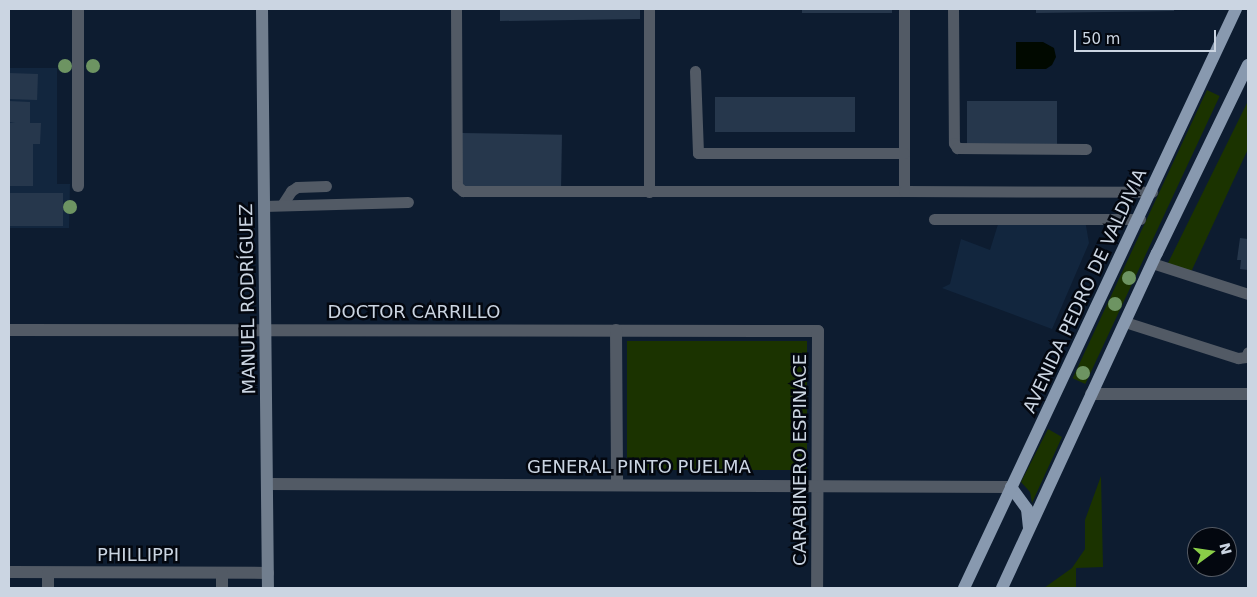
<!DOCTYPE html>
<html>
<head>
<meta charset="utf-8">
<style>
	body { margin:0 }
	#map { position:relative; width:1257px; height:597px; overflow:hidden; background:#0d1c30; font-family:"DejaVu Sans",sans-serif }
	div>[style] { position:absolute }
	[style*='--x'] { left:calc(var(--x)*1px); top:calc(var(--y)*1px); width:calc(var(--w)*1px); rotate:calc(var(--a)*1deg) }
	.built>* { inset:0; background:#12263e }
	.green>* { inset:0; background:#1b3300; transform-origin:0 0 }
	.water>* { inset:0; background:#010900 }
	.building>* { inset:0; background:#26374c; transform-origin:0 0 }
	.lane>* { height:11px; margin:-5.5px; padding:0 5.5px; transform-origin:5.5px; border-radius:5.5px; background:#525a65 }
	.street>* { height:12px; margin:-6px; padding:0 6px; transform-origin:6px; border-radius:6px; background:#525a65 }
	.secondary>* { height:12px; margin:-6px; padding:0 6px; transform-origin:6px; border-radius:6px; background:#717e8e }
	.primary>* { height:12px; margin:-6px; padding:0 6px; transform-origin:6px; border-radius:6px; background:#8899af }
	.trees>* { width:14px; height:14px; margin:-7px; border-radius:50%; background:#6d9462 }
	span { translate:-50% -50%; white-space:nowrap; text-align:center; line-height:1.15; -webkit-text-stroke:5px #03070f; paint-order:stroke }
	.street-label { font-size:18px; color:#cbd5e2 }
	.frame { position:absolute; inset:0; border:10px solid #cbd5e2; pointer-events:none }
	.north { position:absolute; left:1187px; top:527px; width:50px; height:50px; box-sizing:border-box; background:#03070f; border:1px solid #535963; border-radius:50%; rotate:76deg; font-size:14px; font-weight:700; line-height:20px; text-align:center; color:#cbd5e2 }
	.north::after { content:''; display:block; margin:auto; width:18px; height:22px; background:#8ace48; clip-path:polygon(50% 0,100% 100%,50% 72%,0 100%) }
	.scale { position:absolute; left:1074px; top:30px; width:142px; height:22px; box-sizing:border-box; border:2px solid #cbd5e2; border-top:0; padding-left:6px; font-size:15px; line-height:18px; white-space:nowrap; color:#cbd5e2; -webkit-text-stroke:4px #03070f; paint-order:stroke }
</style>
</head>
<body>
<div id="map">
	<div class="built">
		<div style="clip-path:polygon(9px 68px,57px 68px,57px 184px,70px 184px,69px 228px,9px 228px)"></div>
		<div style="clip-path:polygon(1085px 220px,1089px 243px,1052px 329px,942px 288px,950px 284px,961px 239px,990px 250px,999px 221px)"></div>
	</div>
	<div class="green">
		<div style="left:1207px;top:90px;width:14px;height:318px;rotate:25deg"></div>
		<div style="clip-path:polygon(1248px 101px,1248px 149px,1191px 272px,1167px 265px)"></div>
		<div style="left:627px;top:341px;width:180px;height:129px"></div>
		<div style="clip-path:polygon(1048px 429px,1062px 437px,1032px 503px,1030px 492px,1021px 482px)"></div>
		<div style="clip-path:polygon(1101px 476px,1103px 567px,1076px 568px,1076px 588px,1044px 588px,1072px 568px,1085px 549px,1085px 520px)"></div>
	</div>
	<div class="water">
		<div style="clip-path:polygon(1016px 42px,1043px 42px,1054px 48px,1056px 57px,1052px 65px,1046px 69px,1016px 69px)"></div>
	</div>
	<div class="building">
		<div style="clip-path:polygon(500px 9px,640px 9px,640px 19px,500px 21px)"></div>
		<div style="left:802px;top:9px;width:90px;height:4px"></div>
		<div style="clip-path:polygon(1036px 9px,1174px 9px,1174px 11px,1036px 13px)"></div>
		<div style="left:9px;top:73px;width:29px;height:26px;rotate:2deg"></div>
		<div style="left:855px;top:97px;width:35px;height:140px;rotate:90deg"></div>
		<div style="clip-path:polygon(9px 101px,30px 102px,30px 123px,41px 123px,40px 144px,33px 144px,33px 186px,9px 186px,9px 123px,15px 122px,9px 122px)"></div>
		<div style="left:967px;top:101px;width:90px;height:43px"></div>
		<div style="left:462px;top:133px;width:100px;height:54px;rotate:1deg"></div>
		<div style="left:9px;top:193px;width:54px;height:33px"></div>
		<div style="clip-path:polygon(1240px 238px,1248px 239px,1248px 270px,1240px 269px,1241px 260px,1237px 260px)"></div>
	</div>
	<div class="lane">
		<div style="--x:456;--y:9;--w:177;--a:89.7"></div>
		<div style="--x:457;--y:186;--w:8;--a:40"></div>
		<div style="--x:463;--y:191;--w:441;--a:0"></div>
		<div style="--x:904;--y:9;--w:182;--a:90"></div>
		<div style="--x:904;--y:191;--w:248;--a:0.2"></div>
		<div style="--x:953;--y:9;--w:134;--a:89.6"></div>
		<div style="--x:954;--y:143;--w:6;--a:59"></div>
		<div style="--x:957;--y:148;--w:129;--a:0.4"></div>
		<div style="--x:695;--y:71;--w:82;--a:87.9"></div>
		<div style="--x:698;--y:153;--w:206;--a:0"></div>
		<div style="--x:649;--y:192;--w:183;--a:-90"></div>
		<div style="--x:282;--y:205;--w:17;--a:-57"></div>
		<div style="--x:291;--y:191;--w:7;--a:-34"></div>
		<div style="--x:297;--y:187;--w:29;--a:-2"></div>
		<div style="--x:264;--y:206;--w:144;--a:-1.6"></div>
		<div style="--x:934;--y:219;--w:206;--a:0"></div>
		<div style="--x:1152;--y:263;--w:101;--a:17.9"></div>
		<div style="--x:1125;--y:322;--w:119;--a:17.7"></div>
		<div style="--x:1238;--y:358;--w:8;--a:-7"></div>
		<div style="--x:1246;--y:357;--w:5;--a:-68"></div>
	</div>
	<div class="street">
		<div style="--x:78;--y:186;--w:177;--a:-90"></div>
		<div style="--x:9;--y:330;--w:809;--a:0.07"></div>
		<div style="--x:818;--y:331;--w:257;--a:90.2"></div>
		<div style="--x:616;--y:330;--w:154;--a:89.6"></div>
		<div style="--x:1091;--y:394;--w:157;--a:0"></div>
		<div style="--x:267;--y:484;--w:744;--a:0.23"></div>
		<div style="--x:9;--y:572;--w:259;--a:0.2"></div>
		<div style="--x:48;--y:573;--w:15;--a:90"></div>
		<div style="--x:222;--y:588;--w:15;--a:-90"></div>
	</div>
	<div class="secondary">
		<div style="--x:262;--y:9;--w:579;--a:89.41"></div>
	</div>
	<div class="primary">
		<div style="--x:1011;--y:487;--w:27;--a:54"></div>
		<div style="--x:1027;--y:509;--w:18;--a:84"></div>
		<div style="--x:964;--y:588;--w:640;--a:-64.84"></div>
		<div style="--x:1002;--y:588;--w:369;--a:-65.2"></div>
		<div style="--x:1157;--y:253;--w:209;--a:-64.2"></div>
	</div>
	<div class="trees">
		<div style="left:65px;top:66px"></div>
		<div style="left:93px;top:66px"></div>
		<div style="left:70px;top:207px"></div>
		<div style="left:1129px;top:278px"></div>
		<div style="left:1115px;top:304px"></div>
		<div style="left:1083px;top:373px"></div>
	</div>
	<div class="street-label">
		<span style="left:1085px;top:291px;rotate:-65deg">AVENIDA PEDRO DE VALDIVIA</span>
		<span style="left:248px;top:299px;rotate:-91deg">MANUEL RODRÍGUEZ</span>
		<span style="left:414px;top:312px">DOCTOR CARRILLO</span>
		<span style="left:800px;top:460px;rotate:-90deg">CARABINERO ESPINACE</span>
		<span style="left:639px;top:467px">GENERAL PINTO PUELMA</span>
		<span style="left:138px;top:555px">PHILLIPPI</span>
	</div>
	<div class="frame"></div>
	<div class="north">N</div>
	<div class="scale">50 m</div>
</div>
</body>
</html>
